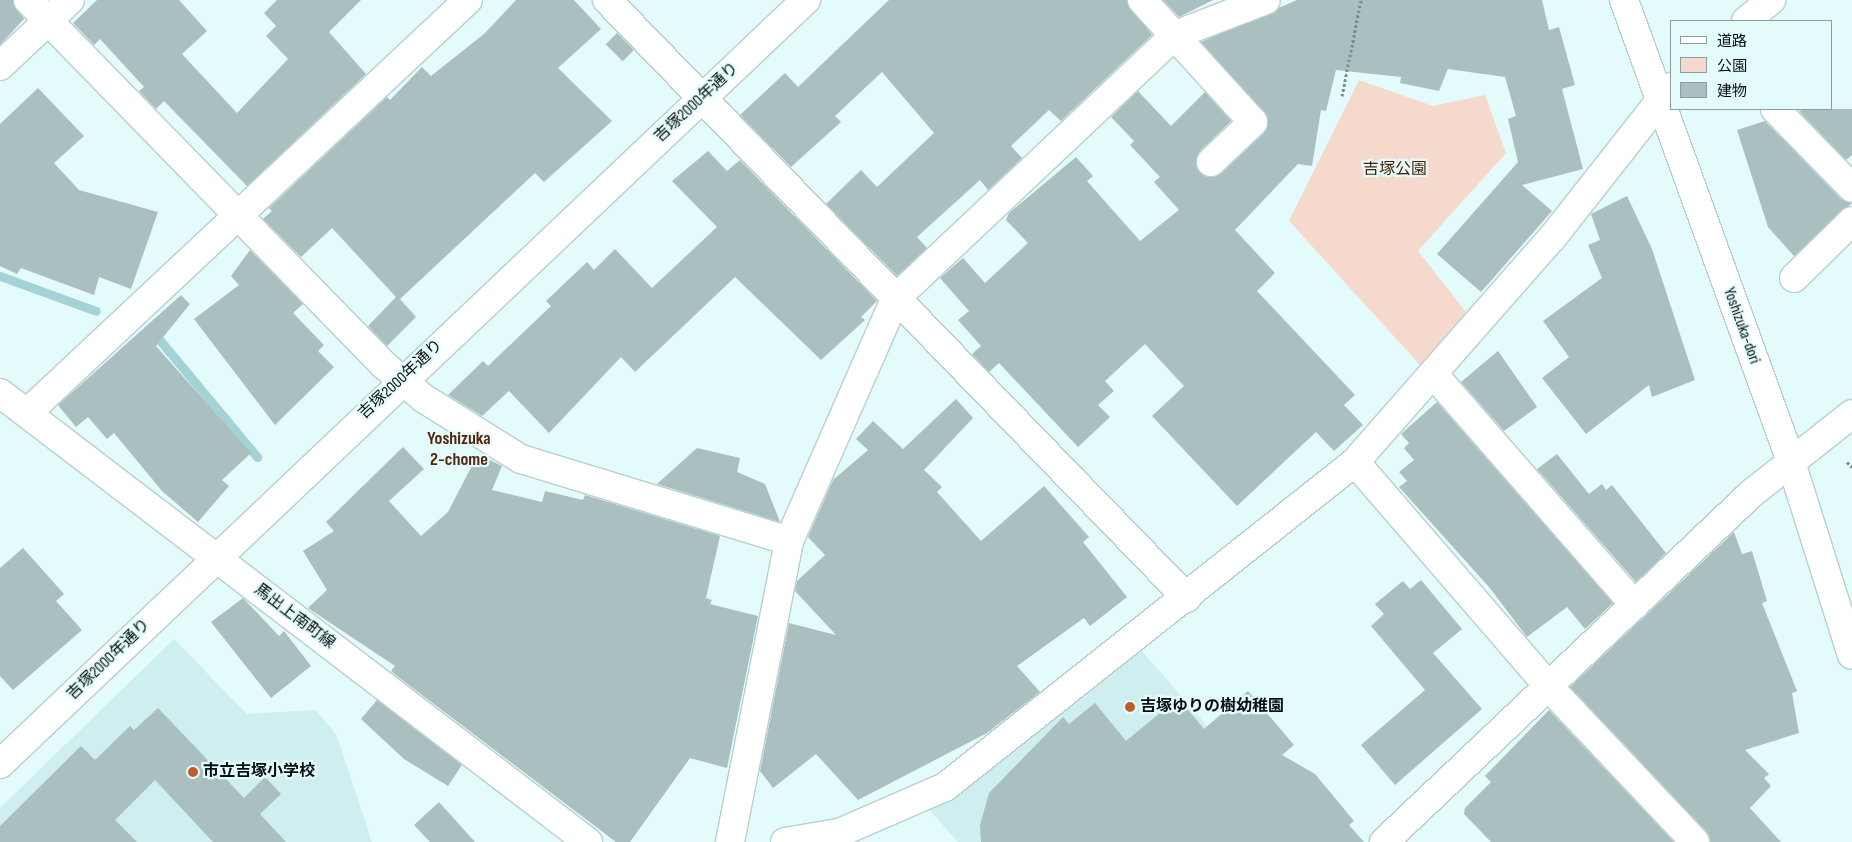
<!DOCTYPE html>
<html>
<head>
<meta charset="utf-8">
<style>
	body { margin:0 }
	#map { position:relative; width:1852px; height:842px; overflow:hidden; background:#e4fbfc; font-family:"Sofia Sans Condensed","Noto Sans JP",sans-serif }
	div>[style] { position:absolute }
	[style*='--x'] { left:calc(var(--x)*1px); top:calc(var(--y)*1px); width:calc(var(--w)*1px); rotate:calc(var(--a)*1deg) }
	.built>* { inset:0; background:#ceeeef }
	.green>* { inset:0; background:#f5d9cd }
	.stream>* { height:9px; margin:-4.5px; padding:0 4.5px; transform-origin:4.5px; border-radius:4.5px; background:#a4d3d5 }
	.building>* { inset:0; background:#a9bfc0; transform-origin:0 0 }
	.path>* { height:3px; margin-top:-1.5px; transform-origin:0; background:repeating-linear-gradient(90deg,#7b8a8b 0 2.5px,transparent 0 5px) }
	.roads { filter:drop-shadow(1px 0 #b9cfcf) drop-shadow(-1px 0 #b9cfcf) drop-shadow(0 1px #b9cfcf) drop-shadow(0 -1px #b9cfcf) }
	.minor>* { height:28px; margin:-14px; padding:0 14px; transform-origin:14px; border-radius:14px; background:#fff }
	.major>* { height:28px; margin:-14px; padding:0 14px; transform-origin:14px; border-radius:14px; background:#fff }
	.dots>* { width:14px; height:14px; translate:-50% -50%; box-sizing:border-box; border:2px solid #e4fbfc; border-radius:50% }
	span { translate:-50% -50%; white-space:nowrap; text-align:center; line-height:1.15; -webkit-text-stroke:4.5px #e4fbfc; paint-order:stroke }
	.street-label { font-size:16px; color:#080f10 }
	.park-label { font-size:16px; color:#4a1b03 }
	.poi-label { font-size:16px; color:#080f10; font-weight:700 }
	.left { translate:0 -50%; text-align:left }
	.neighbourhood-label { font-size:18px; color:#55250c; font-weight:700 }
	.legend { position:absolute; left:1670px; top:20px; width:162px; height:90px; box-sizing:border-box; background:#e4fbfc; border:1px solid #8c9d9e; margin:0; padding:6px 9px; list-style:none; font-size:15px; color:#080f10 }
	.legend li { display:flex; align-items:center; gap:10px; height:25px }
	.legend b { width:25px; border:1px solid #8c9d9e }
</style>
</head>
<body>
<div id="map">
	<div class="built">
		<div style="clip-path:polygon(174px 639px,247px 714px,316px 710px,337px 736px,372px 842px,0 842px,0 808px)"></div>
		<div style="clip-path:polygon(1141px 650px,1308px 842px,958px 842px,927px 807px,998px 764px)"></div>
	</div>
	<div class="green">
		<div style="clip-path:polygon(1359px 80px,1433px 106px,1485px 95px,1506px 153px,1418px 251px,1466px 312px,1420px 365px,1289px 221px)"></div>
	</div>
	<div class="stream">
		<div style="--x:0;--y:276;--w:102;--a:20"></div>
		<div style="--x:151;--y:335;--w:8;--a:23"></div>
		<div style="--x:158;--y:338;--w:155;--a:50.2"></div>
	</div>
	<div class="building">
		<div style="clip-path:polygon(0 0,13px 0,24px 19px,0 45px)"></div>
		<div style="clip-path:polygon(97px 0,179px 0,207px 31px,182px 54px,237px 113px,288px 59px,266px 36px,276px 26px,264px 13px,277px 0,361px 0,329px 32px,366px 74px,247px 186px,164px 101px,156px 109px,139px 91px,144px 87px,100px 39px,94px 45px,73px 23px)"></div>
		<div style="clip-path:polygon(516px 0,574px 0,601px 29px,558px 68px,612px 121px,544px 182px,535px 173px,400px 299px,416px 317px,387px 346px,368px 326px,396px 297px,332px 228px,301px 257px,263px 219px,272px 211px,269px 208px,387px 97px,390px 100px,422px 67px,431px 76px,484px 34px)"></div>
		<div style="clip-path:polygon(889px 0,1127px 0,1152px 35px,1061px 121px,1049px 110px,1011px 146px,1022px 158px,988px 190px,980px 180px,917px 237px,927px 248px,897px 276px,826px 204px,861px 170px,877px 187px,934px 133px,882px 72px,835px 116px,841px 122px,791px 167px,740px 115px,785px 73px,798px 87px)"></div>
		<div style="clip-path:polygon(1163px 0,1213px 0,1179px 17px)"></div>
		<div style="clip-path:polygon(1297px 0,1542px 0,1549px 30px,1559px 27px,1575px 85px,1562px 89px,1583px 169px,1522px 185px,1552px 211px,1481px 292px,1437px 254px,1518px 162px,1508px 119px,1516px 116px,1505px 77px,1448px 69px,1439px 91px,1400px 83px,1401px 77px,1336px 70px,1326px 111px,1321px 110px,1312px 166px,1298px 164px,1235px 230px,1275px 273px,1257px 291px,1355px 395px,1344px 405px,1363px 425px,1334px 451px,1316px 432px,1237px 506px,1152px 416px,1184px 386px,1145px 344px,1105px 381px,1114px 391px,1098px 405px,1110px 417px,1078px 447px,999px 363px,989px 372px,972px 354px,981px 346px,958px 320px,969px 311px,940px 278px,963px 258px,985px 283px,1028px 243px,1006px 220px,1009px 213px,1076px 157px,1093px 176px,1087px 181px,1140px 241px,1179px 210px,1154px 182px,1160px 177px,1130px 145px,1134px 141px,1111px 117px,1138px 91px,1171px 126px,1205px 92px,1231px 121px,1200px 151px,1196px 165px,1206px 177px,1221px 174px,1264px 133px,1268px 119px,1201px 42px)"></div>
		<div style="left:617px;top:33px;width:24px;height:16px;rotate:45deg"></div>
		<div style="clip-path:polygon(38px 88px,84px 136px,54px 163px,79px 190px,158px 212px,131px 289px,99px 277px,94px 295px,21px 268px,17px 274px,0 266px,0 124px)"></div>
		<div style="clip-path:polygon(1806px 109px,1852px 109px,1852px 155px,1846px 160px,1799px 111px)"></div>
		<div style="clip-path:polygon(1765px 121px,1841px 199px,1852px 203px,1794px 256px,1768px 227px,1737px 130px)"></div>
		<div style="clip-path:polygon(708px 151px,727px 171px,740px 160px,877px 301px,861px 317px,865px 320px,821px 360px,735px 277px,635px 372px,621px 357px,549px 433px,509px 391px,482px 416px,448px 395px,483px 361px,488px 366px,551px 306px,546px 301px,587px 262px,594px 270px,615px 249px,652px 288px,717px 227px,672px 181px)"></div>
		<div style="clip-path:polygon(1627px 196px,1652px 249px,1695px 380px,1652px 397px,1649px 385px,1586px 434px,1542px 378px,1569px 357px,1543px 321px,1602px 278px,1588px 245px,1600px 240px,1591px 214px)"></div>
		<div style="clip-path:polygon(250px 250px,303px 304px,293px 313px,324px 345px,318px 351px,334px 367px,275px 425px,194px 319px,239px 285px,231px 276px)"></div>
		<div style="clip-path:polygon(181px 295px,190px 304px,156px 346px,251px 453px,222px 480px,229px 486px,198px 522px,162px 491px,114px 433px,107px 439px,88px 417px,76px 427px,58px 405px)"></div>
		<div style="clip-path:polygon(1498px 351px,1537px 407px,1504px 431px,1461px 382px)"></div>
		<div style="clip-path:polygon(956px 399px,973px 418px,924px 470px,942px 487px,937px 492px,981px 541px,1044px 486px,1089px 537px,1083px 542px,1127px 597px,1090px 626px,1084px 618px,1017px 666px,1040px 692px,987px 733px,858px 800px,816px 754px,773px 788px,760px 771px,789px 623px,836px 635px,795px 591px,797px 581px,825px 555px,808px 537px,833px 480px,868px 450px,856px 439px,873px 421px,903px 449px)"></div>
		<div style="clip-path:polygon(1437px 402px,1613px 603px,1585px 629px,1567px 607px,1527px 637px,1489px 587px,1399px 487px,1407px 481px,1399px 472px,1414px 460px,1404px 448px,1409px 443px,1401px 434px)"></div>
		<div style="clip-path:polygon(403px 447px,424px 469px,389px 501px,421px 536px,448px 512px,478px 454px,502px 466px,492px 490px,542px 502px,545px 491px,583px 500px,585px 495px,720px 536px,706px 598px,712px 600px,710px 604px,758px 616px,727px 768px,690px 758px,630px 842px,616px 842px,397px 676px,391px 671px,395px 666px,308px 608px,327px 590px,303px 551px,334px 531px,326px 522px)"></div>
		<div style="clip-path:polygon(697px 448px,740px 458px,737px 472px,765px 484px,780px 522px,657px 484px)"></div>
		<div style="clip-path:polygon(1557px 454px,1589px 494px,1602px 484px,1606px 490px,1612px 485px,1666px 553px,1636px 582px,1537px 469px)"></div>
		<div style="clip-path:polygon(1734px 532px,1742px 554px,1752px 551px,1767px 601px,1762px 603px,1797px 691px,1792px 693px,1799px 733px,1745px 750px,1769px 774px,1764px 778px,1771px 786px,1750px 808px,1781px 842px,1710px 842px,1706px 831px,1570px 687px)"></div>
		<div style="clip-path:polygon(23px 548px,64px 594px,56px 601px,82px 630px,13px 690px,0 676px,0 568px)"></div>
		<div style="clip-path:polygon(1421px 580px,1462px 629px,1433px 653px,1482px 709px,1395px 785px,1361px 745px,1425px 690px,1371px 626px,1384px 614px,1375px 604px,1403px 581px,1410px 589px)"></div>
		<div style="clip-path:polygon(243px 598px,279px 636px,284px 631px,311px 666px,271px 698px,211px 622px)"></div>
		<div style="clip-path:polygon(1248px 691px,1294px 745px,1282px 755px,1315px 774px,1354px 821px,1349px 825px,1364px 842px,981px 842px,980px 825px,989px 793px,1063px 717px,1069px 724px,1095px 703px,1126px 741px,1178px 698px,1204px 729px)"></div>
		<div style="clip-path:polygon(377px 700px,462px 765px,448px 786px,404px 759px,361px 719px)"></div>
		<div style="clip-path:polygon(158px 708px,244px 798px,265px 777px,281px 794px,260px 814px,286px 842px,213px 842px,155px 780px,115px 820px,137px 842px,0 842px,0 826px,81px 746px,95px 760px,130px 726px,134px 730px)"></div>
		<div style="clip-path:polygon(1549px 710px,1674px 842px,1491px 842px,1464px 814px,1465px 808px,1491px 782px,1485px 776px)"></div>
		<div style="clip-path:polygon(439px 802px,475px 842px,430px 842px,414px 825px)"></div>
	</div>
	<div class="path">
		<div style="--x:1342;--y:96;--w:98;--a:-78.8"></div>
		<div style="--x:1847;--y:462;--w:7;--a:45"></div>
	</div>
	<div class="roads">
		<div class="minor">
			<div style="--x:28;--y:0;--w:510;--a:45.72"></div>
			<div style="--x:384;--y:365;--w:51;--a:40.2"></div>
			<div style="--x:423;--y:398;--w:115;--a:31.9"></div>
			<div style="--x:521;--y:459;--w:280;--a:17"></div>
			<div style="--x:607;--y:0;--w:833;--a:45.88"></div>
			<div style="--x:1142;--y:0;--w:165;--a:47.7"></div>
			<div style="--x:1253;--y:122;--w:58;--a:136.4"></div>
			<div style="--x:1746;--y:21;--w:33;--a:-40"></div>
			<div style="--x:0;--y:66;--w:96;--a:-43.3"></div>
			<div style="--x:1775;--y:109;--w:110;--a:45.7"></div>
			<div style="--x:1794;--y:278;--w:81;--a:-44.5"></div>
			<div style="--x:1435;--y:376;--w:304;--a:48.9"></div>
			<div style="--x:27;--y:413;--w:604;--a:-43.12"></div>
			<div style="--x:1355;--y:462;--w:297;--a:49.2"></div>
			<div style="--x:1549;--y:687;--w:213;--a:46.7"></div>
			<div style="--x:0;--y:764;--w:1111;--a:-43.47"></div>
			<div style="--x:730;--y:842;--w:307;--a:-78.9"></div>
			<div style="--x:789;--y:541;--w:264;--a:-66.3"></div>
			<div style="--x:895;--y:299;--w:385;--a:-43.3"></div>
			<div style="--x:1175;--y:35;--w:97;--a:-21"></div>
			<div style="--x:785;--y:842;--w:55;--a:-9.5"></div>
			<div style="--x:839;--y:833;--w:116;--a:-23.5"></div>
			<div style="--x:945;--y:787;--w:523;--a:-38.4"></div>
			<div style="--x:1355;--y:462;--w:298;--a:-48.7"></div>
			<div style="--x:1552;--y:238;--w:192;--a:-51.8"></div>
			<div style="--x:1384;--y:842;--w:507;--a:-43.48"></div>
			<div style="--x:1752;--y:493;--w:127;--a:-38.3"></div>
		</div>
		<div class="major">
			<div style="--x:1624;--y:0;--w:491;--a:70.1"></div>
			<div style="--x:1791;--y:462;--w:202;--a:72.5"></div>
			<div style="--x:0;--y:393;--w:740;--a:37.37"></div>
		</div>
	</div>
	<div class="dots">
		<div style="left:1130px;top:707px;background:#c05c28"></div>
		<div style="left:193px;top:772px;background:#c05c28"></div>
	</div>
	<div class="street-label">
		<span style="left:697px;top:103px;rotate:-43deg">吉塚2000年通り</span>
		<span style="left:1741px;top:326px;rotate:70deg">Yoshizuka-dori</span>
		<span style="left:401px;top:380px;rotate:-43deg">吉塚2000年通り</span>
		<span style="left:294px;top:617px;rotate:37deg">馬出上南町線</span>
		<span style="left:109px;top:660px;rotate:-44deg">吉塚2000年通り</span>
	</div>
	<div class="park-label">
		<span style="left:1395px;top:170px">吉塚公園</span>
	</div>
	<div class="poi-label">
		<span class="left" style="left:1140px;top:707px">吉塚ゆりの樹幼稚園</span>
		<span class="left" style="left:203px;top:772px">市立吉塚小学校</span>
	</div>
	<div class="neighbourhood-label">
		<span style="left:459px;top:450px">Yoshizuka<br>2-chome</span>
	</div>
	<ul class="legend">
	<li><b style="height:6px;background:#fff"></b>道路</li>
	<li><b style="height:14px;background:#f5d9cd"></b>公園</li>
	<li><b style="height:14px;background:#a9bfc0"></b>建物</li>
	</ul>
</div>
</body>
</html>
